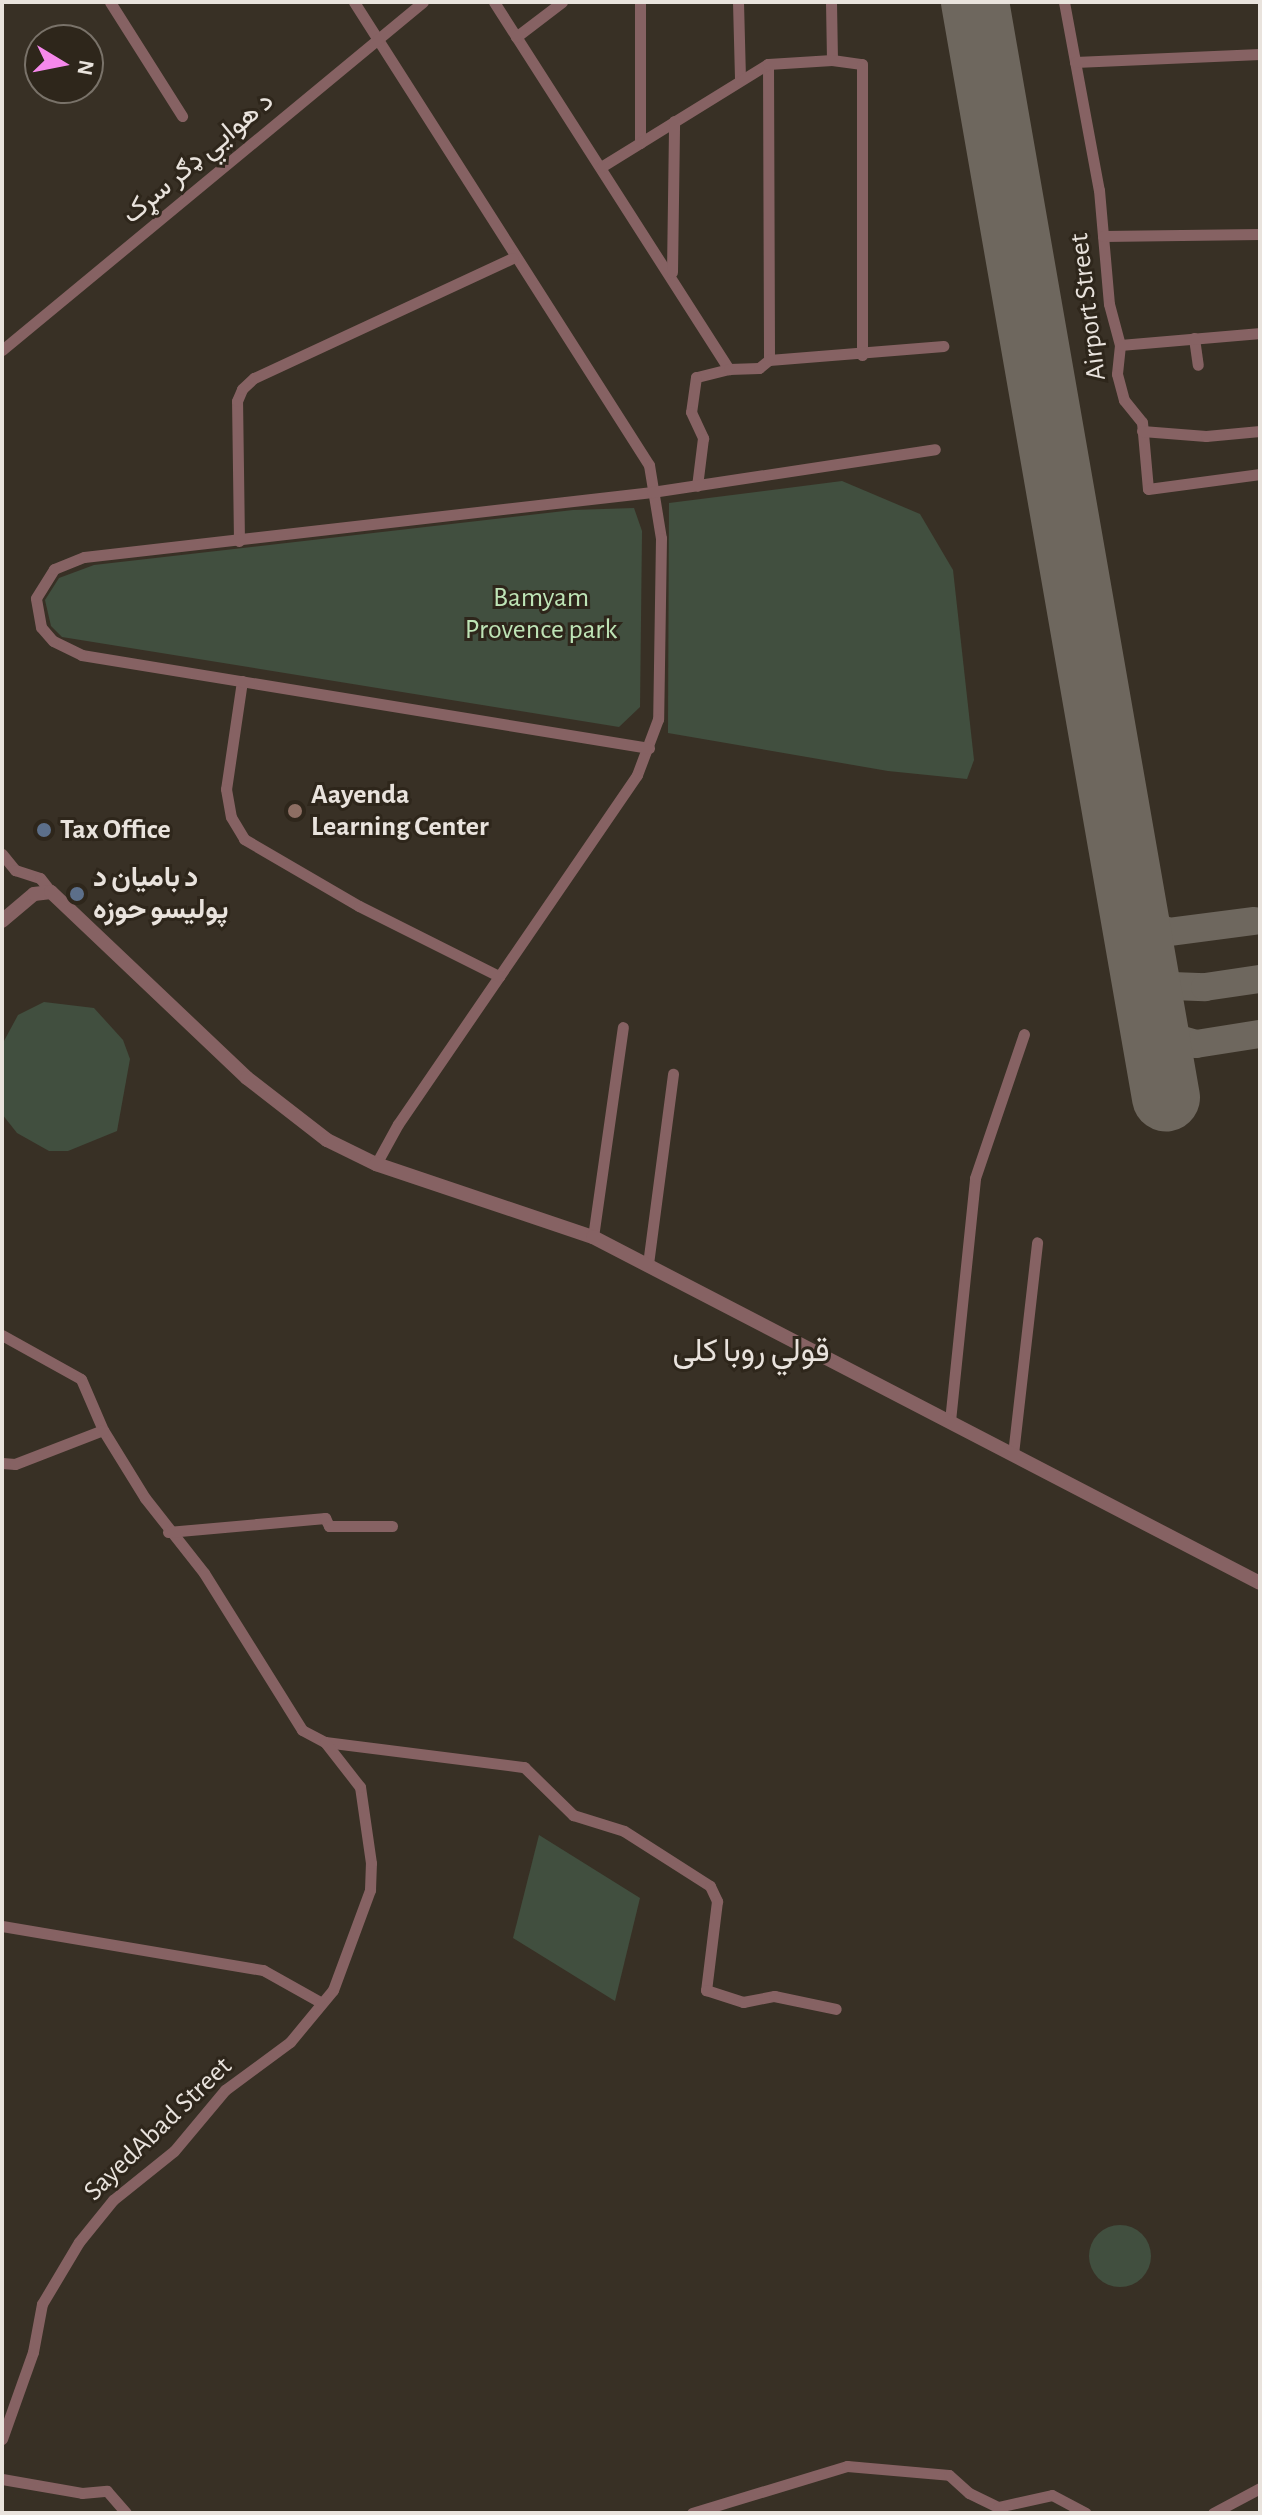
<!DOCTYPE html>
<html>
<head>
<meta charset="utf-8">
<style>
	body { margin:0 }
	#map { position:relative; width:1262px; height:2515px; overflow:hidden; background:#383025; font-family:"Alegreya Sans",Vazirmatn,sans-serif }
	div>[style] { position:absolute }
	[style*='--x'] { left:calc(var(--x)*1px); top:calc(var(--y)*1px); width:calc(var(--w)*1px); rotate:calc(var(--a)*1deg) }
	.green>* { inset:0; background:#414f3f }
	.round { border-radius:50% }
	.taxiway>* { height:28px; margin:-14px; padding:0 14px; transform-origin:14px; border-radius:14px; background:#6e675e }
	.runway>* { height:68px; margin:-34px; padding:0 34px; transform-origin:34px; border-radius:34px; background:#6e675e }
	.minor>* { height:11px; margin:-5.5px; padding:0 5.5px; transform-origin:5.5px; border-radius:5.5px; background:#866263 }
	.tertiary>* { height:14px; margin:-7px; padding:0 7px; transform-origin:7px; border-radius:7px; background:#866263 }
	.dots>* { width:22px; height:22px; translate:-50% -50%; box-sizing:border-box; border:4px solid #2e261b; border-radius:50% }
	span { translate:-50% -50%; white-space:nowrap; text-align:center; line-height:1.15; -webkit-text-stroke:6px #2e261b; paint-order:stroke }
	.street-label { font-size:28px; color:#e9e3dd }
	.park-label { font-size:28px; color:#bee4b6 }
	.poi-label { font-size:28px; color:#e9e3dd; font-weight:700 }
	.left { translate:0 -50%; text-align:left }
	.quarter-label { font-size:32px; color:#e9e3dd }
	.frame { position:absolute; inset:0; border:4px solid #e9e3dd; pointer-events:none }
	.north { position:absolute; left:24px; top:24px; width:80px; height:80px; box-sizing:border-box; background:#2e261b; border:2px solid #797269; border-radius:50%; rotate:100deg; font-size:22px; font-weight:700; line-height:32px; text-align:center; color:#e9e3dd }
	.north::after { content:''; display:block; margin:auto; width:28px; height:36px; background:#f688ec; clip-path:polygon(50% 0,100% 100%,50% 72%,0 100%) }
</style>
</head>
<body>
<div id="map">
	<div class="green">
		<div style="clip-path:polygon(842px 481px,920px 514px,953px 570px,974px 760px,967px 779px,888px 771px,668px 733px,669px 503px)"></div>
		<div style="clip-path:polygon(634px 508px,642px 531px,640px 707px,619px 727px,62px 637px,51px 626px,45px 600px,59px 578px,94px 565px,573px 510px)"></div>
		<div style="clip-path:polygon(44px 1002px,94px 1008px,123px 1040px,130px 1059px,117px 1131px,68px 1151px,49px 1151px,17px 1133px,2px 1114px,4px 1041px,18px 1015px)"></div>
		<div style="clip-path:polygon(539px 1835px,640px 1898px,615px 2001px,513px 1938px)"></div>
		<div class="round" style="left:1089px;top:2225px;width:62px;height:62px"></div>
	</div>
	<div class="taxiway">
		<div style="--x:1132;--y:902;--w:24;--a:54"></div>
		<div style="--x:1146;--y:921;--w:25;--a:26"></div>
		<div style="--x:1169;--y:932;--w:86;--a:-7.4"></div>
		<div style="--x:1142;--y:957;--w:42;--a:44"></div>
		<div style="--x:1172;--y:986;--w:33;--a:2"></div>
		<div style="--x:1205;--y:987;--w:56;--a:-8.3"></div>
		<div style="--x:1151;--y:1009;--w:38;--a:50"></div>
		<div style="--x:1175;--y:1038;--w:22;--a:16"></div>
		<div style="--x:1196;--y:1044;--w:65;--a:-8.9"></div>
	</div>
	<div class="runway">
		<div style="--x:975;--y:2;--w:1112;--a:80.11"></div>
	</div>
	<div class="minor">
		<div style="--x:110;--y:2;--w:135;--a:57.7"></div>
		<div style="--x:354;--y:2;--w:549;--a:57.5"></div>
		<div style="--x:649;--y:465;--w:74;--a:80.7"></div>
		<div style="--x:661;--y:538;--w:181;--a:90.9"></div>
		<div style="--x:658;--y:719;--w:60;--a:110.6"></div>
		<div style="--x:637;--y:775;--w:423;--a:124.4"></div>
		<div style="--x:398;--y:1124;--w:46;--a:118.8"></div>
		<div style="--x:494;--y:2;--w:436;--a:57.4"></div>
		<div style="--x:729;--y:369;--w:34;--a:166"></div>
		<div style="--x:696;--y:377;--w:35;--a:98"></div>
		<div style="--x:691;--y:412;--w:29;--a:65"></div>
		<div style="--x:703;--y:438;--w:48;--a:97.1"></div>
		<div style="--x:640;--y:2;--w:141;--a:90"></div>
		<div style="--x:738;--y:2;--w:77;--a:88.5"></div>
		<div style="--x:831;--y:2;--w:58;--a:89"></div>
		<div style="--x:832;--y:60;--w:30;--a:8"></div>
		<div style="--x:862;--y:64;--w:291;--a:90"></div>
		<div style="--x:1064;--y:2;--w:191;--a:79.5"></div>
		<div style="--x:1099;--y:190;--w:114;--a:85"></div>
		<div style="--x:1109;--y:304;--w:42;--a:75"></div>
		<div style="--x:1120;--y:345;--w:29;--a:96"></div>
		<div style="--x:1117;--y:374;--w:27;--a:75"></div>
		<div style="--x:1124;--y:400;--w:28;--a:51"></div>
		<div style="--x:1142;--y:422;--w:67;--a:84.9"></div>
		<div style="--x:1148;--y:489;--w:113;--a:-7.6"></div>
		<div style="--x:516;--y:37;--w:58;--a:-37.3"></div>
		<div style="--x:1075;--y:62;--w:185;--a:-2.5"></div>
		<div style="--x:768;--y:64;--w:296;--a:89.8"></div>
		<div style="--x:601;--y:167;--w:196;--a:-31.7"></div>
		<div style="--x:768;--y:64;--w:64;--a:-3.6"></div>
		<div style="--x:1103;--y:236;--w:157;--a:-0.7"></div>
		<div style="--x:672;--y:272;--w:151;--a:-89.2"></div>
		<div style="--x:1194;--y:338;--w:27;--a:82"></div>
		<div style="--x:1120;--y:345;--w:141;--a:-4.9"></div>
		<div style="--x:2;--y:350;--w:546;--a:-39.58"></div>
		<div style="--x:729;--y:369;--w:30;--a:-2"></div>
		<div style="--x:759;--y:368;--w:13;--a:-39"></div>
		<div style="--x:769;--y:360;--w:175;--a:-4.6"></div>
		<div style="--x:1142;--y:431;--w:64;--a:4.5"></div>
		<div style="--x:1206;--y:436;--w:54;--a:-5.3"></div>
		<div style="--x:239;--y:541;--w:140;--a:-90.8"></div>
		<div style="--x:237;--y:401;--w:13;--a:-67"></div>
		<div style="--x:242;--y:389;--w:16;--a:-43"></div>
		<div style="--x:254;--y:378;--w:285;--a:-24.9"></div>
		<div style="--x:242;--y:681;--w:109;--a:98.4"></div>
		<div style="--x:226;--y:789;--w:28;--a:80"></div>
		<div style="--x:231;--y:817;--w:26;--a:59"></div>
		<div style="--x:244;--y:839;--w:133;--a:30.2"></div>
		<div style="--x:359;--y:906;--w:157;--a:26.6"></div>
		<div style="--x:649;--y:748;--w:575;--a:-170.69"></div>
		<div style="--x:82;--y:655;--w:32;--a:-154"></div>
		<div style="--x:53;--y:641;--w:18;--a:-131"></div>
		<div style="--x:41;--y:627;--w:29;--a:-100"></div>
		<div style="--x:36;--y:598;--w:34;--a:-58"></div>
		<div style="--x:54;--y:569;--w:32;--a:-22"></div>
		<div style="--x:84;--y:557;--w:572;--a:-6.53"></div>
		<div style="--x:652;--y:492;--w:286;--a:-8.6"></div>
		<div style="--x:2;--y:854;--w:21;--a:51"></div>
		<div style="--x:15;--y:870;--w:26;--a:18"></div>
		<div style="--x:40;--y:878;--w:18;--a:52"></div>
		<div style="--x:593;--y:1237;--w:212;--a:-81.9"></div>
		<div style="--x:648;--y:1264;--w:192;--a:-82.5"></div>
		<div style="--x:2;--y:1335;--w:90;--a:29.1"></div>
		<div style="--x:81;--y:1379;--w:56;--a:66.7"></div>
		<div style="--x:103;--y:1430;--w:80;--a:58.3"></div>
		<div style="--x:145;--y:1498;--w:95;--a:51.8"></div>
		<div style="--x:204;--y:1573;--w:185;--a:58"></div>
		<div style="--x:302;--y:1730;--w:26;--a:28"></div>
		<div style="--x:325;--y:1742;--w:201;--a:7.2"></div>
		<div style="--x:524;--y:1767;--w:69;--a:44.4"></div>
		<div style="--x:573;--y:1815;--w:53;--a:17.4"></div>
		<div style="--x:624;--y:1831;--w:102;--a:32.6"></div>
		<div style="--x:710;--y:1886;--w:17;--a:65"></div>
		<div style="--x:717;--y:1901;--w:90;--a:97"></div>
		<div style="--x:706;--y:1990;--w:39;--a:18"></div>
		<div style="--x:743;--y:2002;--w:32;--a:-11"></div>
		<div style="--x:774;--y:1996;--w:63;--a:11.8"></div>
		<div style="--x:950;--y:1421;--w:244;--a:-84.1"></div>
		<div style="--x:975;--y:1178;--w:152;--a:-71.2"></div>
		<div style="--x:1013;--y:1454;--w:213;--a:-83.5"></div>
		<div style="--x:2;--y:1463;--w:13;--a:4"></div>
		<div style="--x:15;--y:1464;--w:94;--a:-21.1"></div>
		<div style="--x:168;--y:1532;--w:158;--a:-5.1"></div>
		<div style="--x:325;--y:1518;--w:9;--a:63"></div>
		<div style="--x:329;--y:1526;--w:63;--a:0"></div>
		<div style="--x:2;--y:1926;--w:265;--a:9.6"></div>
		<div style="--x:263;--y:1970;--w:65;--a:29.3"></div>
		<div style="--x:2;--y:2439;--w:92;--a:-70.4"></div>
		<div style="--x:33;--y:2352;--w:49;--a:-79.4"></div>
		<div style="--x:42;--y:2304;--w:72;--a:-59.2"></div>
		<div style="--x:79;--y:2242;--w:54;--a:-51"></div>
		<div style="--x:113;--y:2200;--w:78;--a:-38.8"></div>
		<div style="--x:174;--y:2151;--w:80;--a:-50.1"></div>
		<div style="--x:225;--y:2090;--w:81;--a:-36.4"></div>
		<div style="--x:290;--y:2042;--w:67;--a:-50.4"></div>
		<div style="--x:333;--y:1990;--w:107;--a:-69.7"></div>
		<div style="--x:370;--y:1890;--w:27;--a:-88"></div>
		<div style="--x:371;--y:1863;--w:77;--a:-98.2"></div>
		<div style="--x:360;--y:1787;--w:57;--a:-127.9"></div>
		<div style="--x:2;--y:2479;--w:81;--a:9.9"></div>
		<div style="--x:82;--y:2493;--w:25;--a:-5"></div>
		<div style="--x:107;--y:2491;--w:29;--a:49"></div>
		<div style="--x:692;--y:2513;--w:162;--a:-16.9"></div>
		<div style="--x:847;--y:2466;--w:102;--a:5"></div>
		<div style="--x:949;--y:2475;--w:27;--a:42"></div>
		<div style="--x:969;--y:2493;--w:32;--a:26"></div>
		<div style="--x:998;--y:2507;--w:55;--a:-12.5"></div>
		<div style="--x:1052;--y:2495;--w:38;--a:28"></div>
		<div style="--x:1213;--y:2513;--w:53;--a:-28"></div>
	</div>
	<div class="tertiary">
		<div style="--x:2;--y:921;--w:42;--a:-40.2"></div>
		<div style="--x:34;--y:894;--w:17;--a:-7"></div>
		<div style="--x:51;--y:892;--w:270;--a:43.5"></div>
		<div style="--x:247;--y:1078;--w:101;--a:37.8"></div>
		<div style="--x:327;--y:1140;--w:55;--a:26.1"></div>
		<div style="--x:376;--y:1164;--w:229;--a:18.6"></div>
		<div style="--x:593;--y:1237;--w:751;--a:27.42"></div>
	</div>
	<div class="dots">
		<div style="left:295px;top:811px;background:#8d6e63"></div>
		<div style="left:44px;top:830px;background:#5c6f8a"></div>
		<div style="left:77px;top:894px;background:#5c6f8a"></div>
	</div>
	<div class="street-label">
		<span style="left:198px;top:158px;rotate:-40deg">د هوايي ډګر سړک</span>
		<span style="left:1088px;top:307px;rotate:-97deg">Airport Street</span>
		<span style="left:158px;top:2129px;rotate:-44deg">SayedAbad Street</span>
	</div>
	<div class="park-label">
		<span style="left:541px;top:614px">Bamyam<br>Provence park</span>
	</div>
	<div class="poi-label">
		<span class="left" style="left:311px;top:811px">Aayenda<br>Learning Center</span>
		<span class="left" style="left:60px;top:830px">Tax Office</span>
		<span class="left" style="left:93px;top:894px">د بامیان د<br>پولیسو حوزه</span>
	</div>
	<div class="quarter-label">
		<span style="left:751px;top:1351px">قولي روبا کلی</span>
	</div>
	<div class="frame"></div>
	<div class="north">N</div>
</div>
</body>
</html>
